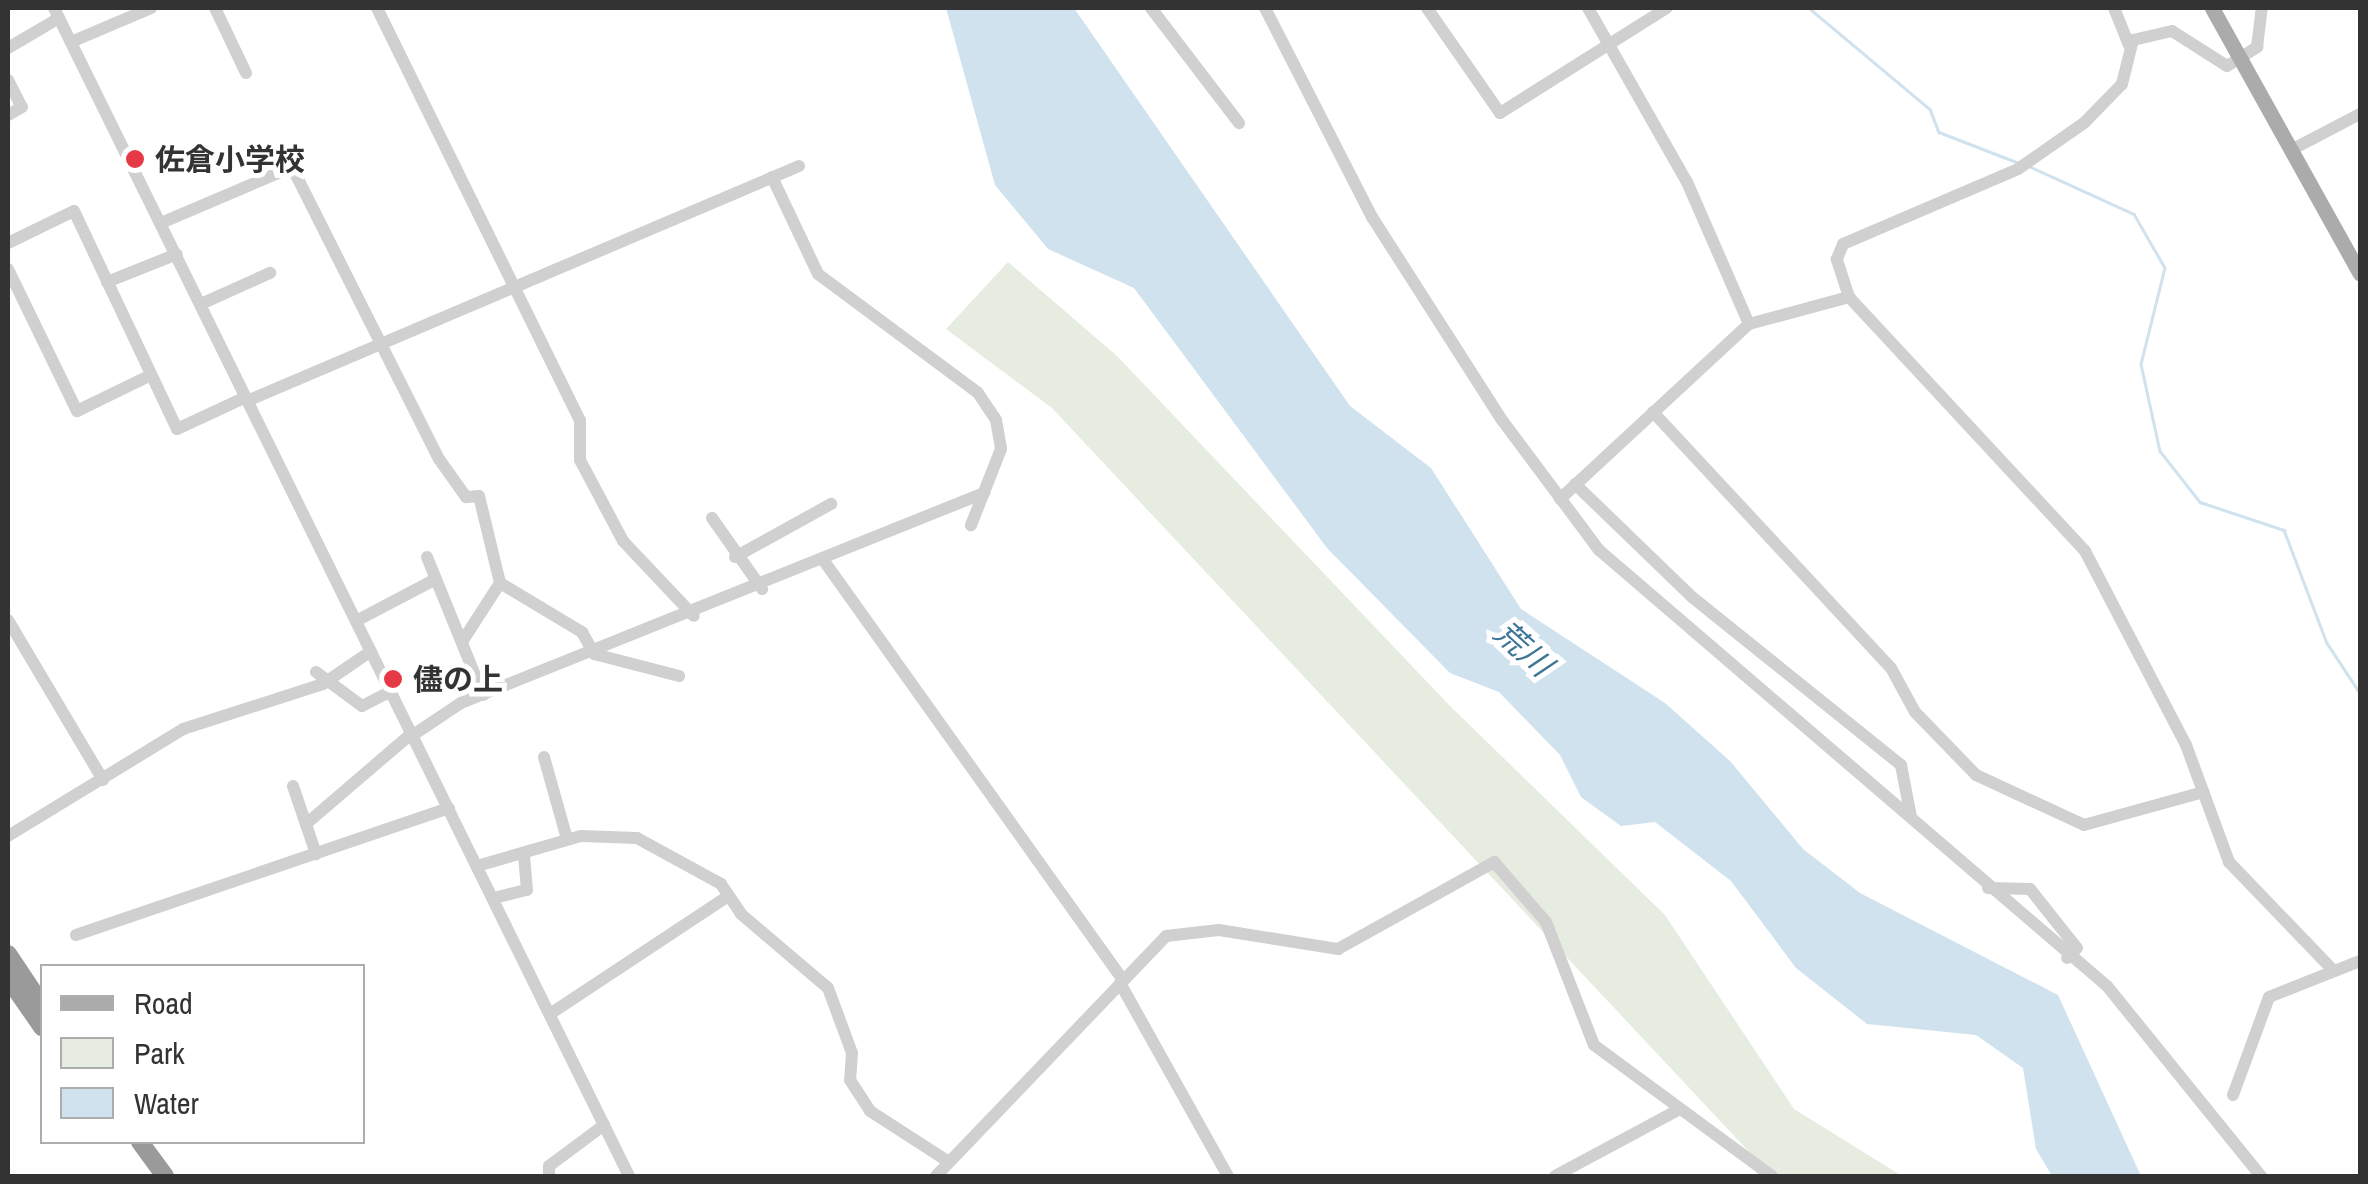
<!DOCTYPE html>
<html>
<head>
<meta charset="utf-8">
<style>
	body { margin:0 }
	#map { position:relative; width:2368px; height:1184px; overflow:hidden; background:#fff; font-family:"Archivo Narrow","Noto Sans JP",sans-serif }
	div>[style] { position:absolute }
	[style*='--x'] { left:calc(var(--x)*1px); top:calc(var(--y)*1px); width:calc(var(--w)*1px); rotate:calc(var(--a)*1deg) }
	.green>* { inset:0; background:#e6ecdf }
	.water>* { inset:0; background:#cfe2ee }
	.stream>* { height:2.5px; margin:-1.25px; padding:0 1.25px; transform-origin:1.25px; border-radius:1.25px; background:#cfe2ee }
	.minor>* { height:12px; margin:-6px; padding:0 6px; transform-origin:6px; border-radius:6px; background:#d0d0d0 }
	.major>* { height:15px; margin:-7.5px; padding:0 7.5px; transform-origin:7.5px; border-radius:7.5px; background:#ababab }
	.highway>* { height:18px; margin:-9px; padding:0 9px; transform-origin:9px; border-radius:9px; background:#9a9a9a }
	.dots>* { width:28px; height:28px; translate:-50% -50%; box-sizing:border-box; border:5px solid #fff; border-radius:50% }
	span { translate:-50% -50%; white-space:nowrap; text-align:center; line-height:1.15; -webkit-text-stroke:10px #fff; paint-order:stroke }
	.poi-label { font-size:30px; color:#333; font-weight:700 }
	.left { translate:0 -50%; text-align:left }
	.water-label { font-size:32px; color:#3f7597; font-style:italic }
	.frame { position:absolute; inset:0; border:10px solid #333; pointer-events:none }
	.legend { position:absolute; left:40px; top:964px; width:325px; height:180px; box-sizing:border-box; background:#fff; border:2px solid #adadad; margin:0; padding:12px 18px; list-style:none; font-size:30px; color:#333 }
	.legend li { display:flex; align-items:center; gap:20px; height:50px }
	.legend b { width:50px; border:2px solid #adadad }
</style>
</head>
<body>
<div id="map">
	<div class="green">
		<div style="clip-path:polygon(1008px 262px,1117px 356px,1449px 705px,1665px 915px,1794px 1109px,1902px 1176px,1776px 1176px,1753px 1156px,1052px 408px,946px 329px)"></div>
	</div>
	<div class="water">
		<div style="clip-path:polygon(946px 8px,1074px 8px,1350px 406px,1431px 468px,1521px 609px,1665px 703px,1730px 761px,1803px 849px,1860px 893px,2058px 995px,2141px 1176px,2052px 1176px,2036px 1149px,2023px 1068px,1976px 1035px,1867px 1024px,1796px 968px,1731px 881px,1655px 822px,1621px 826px,1581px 797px,1560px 755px,1499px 692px,1450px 673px,1327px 548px,1134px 288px,1048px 249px,995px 185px)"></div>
	</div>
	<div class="stream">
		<div style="--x:1809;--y:8;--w:158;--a:39.9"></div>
		<div style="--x:1930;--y:109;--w:25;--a:69"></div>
		<div style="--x:1939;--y:132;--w:86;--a:21.2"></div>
		<div style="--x:2031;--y:167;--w:113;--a:24.5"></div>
		<div style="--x:2134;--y:214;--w:62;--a:60.1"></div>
		<div style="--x:2165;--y:268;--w:99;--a:104"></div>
		<div style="--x:2141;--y:364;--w:89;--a:77.7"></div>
		<div style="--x:2160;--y:451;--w:65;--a:51.9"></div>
		<div style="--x:2200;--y:502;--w:89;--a:18.4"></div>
		<div style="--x:2284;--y:530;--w:121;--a:69.2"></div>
		<div style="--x:2327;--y:643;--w:60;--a:56.6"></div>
	</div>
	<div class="minor">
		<div style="--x:54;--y:8;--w:1302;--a:63.79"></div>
		<div style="--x:215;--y:8;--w:72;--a:64.5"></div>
		<div style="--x:377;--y:8;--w:459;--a:63.8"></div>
		<div style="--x:580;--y:420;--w:40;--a:90"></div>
		<div style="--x:580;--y:460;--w:92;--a:62"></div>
		<div style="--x:623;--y:541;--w:103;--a:46.6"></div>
		<div style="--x:1151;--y:8;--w:145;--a:52.6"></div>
		<div style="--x:1265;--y:8;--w:235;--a:62.9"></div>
		<div style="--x:1372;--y:217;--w:241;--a:57.4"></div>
		<div style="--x:1502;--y:420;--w:162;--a:53.3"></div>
		<div style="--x:1599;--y:550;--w:669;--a:40.64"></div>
		<div style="--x:2107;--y:986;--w:245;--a:51"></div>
		<div style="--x:1427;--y:8;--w:128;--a:55.2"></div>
		<div style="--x:1500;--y:113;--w:197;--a:-32.2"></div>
		<div style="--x:1588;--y:8;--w:200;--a:60.4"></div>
		<div style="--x:1687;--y:182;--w:155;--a:66.4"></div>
		<div style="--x:2114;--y:8;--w:40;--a:68"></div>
		<div style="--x:71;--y:42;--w:87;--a:-23"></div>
		<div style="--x:8;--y:48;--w:59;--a:-30.5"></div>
		<div style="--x:8;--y:80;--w:30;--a:63"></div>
		<div style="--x:22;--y:107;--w:16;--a:150"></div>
		<div style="--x:2293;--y:149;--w:76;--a:-27.6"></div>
		<div style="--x:772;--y:177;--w:107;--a:64.6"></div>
		<div style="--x:818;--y:274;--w:199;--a:36.6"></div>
		<div style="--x:978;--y:393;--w:32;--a:56"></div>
		<div style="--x:996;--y:420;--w:29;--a:80"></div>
		<div style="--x:1001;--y:449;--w:82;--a:111.5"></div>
		<div style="--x:161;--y:223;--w:142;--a:-23.1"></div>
		<div style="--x:292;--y:167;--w:327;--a:63.3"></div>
		<div style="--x:439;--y:459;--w:47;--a:54.6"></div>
		<div style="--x:466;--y:497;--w:13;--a:-4"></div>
		<div style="--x:479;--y:496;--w:89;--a:76.4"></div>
		<div style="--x:500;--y:583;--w:70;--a:122.8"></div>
		<div style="--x:8;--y:243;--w:73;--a:-25.9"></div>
		<div style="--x:74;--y:211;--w:241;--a:64.7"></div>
		<div style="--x:177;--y:429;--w:76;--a:-24.9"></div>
		<div style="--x:8;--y:269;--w:158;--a:64.1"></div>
		<div style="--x:77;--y:411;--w:82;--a:-25.9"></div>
		<div style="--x:107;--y:282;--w:75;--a:-21.8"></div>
		<div style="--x:1849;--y:297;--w:347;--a:47.1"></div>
		<div style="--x:2085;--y:551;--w:219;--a:62.5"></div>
		<div style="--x:2186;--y:745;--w:125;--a:69.8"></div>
		<div style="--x:2229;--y:862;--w:151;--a:46.1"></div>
		<div style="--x:201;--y:304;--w:76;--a:-24.2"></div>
		<div style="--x:247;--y:401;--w:600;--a:-23.06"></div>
		<div style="--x:1653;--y:412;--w:350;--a:47.1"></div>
		<div style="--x:1891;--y:668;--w:50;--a:61.4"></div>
		<div style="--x:1915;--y:712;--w:88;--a:45.9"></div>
		<div style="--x:1976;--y:775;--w:119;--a:24.8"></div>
		<div style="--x:2084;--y:825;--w:124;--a:-15.4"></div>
		<div style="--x:1575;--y:484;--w:163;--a:44"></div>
		<div style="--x:1692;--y:597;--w:268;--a:38.8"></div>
		<div style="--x:1901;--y:765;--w:53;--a:79.1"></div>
		<div style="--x:1560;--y:499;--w:258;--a:-42.8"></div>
		<div style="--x:1749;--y:324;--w:104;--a:-15.1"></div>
		<div style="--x:1849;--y:297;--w:40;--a:-108"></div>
		<div style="--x:1837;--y:259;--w:16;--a:-68"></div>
		<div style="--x:1843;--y:244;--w:190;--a:-23.2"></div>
		<div style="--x:2018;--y:169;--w:80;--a:-34.9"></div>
		<div style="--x:2084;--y:123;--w:54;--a:-45.7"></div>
		<div style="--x:2122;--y:84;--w:45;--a:-76"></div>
		<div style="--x:2133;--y:40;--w:40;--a:-13"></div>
		<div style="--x:2172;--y:31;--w:65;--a:32.5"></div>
		<div style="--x:2227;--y:66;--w:36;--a:-32"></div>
		<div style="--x:2257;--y:47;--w:39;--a:-83"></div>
		<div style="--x:712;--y:518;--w:87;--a:54.8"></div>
		<div style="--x:427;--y:557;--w:149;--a:67.9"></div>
		<div style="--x:735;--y:557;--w:110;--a:-28.9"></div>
		<div style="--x:824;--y:561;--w:515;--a:54.49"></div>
		<div style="--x:500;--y:583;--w:96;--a:30.9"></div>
		<div style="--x:582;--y:632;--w:25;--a:61"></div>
		<div style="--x:594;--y:654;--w:88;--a:14.5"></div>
		<div style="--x:8;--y:620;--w:186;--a:59.3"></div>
		<div style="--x:356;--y:621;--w:90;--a:-27.7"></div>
		<div style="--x:316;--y:672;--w:57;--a:36.5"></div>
		<div style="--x:362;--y:706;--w:33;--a:-27"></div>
		<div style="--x:413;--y:735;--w:58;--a:-33.7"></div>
		<div style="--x:461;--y:703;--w:564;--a:-21.88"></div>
		<div style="--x:544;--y:757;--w:85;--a:74.3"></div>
		<div style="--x:293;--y:786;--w:72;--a:71.3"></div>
		<div style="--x:306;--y:824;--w:140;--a:-40.6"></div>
		<div style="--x:8;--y:836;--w:205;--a:-31.4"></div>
		<div style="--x:183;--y:729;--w:147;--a:-17.8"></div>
		<div style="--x:323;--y:684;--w:58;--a:-34.5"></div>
		<div style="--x:477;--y:866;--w:108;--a:-16.1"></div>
		<div style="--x:581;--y:836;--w:56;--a:2"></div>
		<div style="--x:637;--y:838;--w:96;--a:28.7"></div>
		<div style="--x:721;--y:884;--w:36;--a:56"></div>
		<div style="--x:741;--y:914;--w:114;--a:40.4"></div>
		<div style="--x:828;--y:988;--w:69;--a:69.7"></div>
		<div style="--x:852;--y:1053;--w:27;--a:94"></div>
		<div style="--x:850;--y:1080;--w:37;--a:57"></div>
		<div style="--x:870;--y:1111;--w:94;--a:32.8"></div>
		<div style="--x:1988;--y:888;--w:42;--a:1.4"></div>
		<div style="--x:2030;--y:889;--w:75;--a:51.5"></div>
		<div style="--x:2077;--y:948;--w:14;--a:135"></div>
		<div style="--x:494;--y:898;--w:34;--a:-14"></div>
		<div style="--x:527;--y:890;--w:35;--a:-95"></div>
		<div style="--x:76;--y:935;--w:394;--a:-18.8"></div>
		<div style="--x:1120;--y:983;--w:221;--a:60.8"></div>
		<div style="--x:550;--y:1014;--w:212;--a:-33.5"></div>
		<div style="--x:2233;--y:1095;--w:104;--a:-69.8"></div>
		<div style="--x:2269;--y:997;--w:98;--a:-21.6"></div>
		<div style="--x:549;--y:1176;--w:10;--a:-90"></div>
		<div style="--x:549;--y:1166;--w:69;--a:-36.7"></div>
		<div style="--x:936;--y:1176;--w:332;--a:-46.2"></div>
		<div style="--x:1166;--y:936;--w:53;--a:-6.5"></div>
		<div style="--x:1219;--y:930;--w:121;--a:9.1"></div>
		<div style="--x:1338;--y:949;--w:179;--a:-29.1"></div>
		<div style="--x:1494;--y:862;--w:79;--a:49.1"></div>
		<div style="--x:1546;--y:922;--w:132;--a:68.7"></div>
		<div style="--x:1594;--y:1045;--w:221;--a:36.4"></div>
		<div style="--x:1555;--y:1176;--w:137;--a:-28.2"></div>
	</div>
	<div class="major">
		<div style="--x:2212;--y:8;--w:304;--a:60.9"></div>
	</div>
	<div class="highway">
		<div style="--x:8;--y:954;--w:61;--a:56.3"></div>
		<div style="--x:8;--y:978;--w:60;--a:55.2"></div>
		<div style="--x:140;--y:1142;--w:42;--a:53.7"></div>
	</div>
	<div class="dots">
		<div style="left:135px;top:159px;background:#e63946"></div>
		<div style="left:393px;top:679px;background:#e63946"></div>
	</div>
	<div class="poi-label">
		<span class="left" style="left:155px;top:159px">佐倉小学校</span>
		<span class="left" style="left:413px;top:679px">儘の上</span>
	</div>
	<div class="water-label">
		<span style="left:1523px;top:649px;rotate:42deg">荒川</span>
	</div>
	<div class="frame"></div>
	<ul class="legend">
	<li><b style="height:12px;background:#ababab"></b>Road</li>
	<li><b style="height:28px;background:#e6ecdf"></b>Park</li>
	<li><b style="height:28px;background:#cfe2ee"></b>Water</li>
	</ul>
</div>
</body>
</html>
